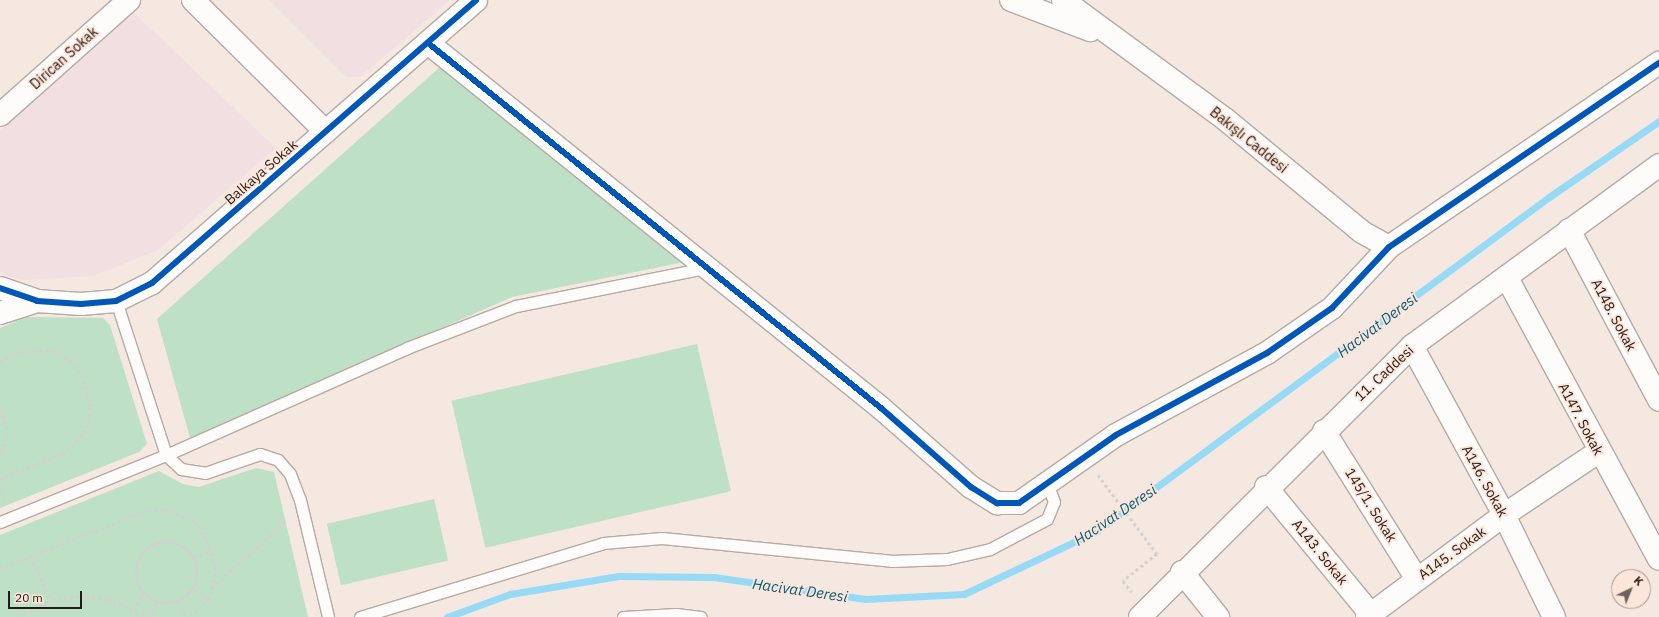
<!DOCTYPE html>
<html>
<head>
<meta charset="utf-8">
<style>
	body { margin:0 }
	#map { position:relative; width:1659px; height:617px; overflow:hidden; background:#f4e8e1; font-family:"IBM Plex Sans",sans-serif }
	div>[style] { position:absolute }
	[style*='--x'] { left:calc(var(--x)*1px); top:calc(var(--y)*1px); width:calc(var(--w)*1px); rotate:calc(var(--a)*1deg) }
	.education>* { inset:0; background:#f2dfe2 }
	.green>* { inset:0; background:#bee0c7; transform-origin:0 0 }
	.stream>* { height:7px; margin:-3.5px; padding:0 3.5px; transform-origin:3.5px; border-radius:3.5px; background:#96daf6 }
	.path>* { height:2.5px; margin-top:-1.25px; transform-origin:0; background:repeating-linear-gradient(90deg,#d5d0ce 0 3px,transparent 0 6px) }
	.path>.ring { margin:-1.25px; padding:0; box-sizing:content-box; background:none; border:2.5px solid #d5d0ce; border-radius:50% }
	.roads { filter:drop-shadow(1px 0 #b5aaa5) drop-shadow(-1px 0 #b5aaa5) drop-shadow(0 1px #b5aaa5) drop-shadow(0 -1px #b5aaa5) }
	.lane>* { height:11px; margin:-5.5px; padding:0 5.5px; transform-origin:5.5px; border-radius:5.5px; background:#fdfcfa }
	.street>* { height:22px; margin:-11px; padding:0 11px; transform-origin:11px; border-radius:11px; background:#fdfcfa }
	.secondary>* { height:22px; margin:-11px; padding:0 11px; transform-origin:11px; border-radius:11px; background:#fdfcfa }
	.cycleway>* { height:6px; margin:-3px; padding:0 3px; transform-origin:3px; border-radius:3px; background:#0057b8 }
	span { translate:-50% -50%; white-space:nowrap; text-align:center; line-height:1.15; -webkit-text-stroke:3.5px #fce5d9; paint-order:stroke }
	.street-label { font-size:14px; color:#251a15 }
	.water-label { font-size:15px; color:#025c78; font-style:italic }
	.north { position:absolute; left:1611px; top:569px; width:40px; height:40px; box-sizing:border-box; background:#fce5d9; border:1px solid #a6948b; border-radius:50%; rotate:43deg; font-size:11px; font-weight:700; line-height:16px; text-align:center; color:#251a15 }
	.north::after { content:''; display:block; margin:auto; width:14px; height:18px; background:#6d625c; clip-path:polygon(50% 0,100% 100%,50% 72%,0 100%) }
	.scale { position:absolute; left:8px; top:591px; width:74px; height:18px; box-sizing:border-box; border:2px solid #251a15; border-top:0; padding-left:5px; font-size:12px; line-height:14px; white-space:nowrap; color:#251a15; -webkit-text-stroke:3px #fce5d9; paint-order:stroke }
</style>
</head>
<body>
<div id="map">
	<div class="education">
		<div style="clip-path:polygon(269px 0,450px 0,360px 77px,346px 77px)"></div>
		<div style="clip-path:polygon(134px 13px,276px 148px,158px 250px,94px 276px,24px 280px,8px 276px,0 271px,0 130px)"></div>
	</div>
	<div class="green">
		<div style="clip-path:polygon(440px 67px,684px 262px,512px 297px,190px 438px,157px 319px)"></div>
		<div style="clip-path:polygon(26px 317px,103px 318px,110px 325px,147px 444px,139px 452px,0 508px,0 328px)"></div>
		<div style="left:697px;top:344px;width:151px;height:252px;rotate:77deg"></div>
		<div style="clip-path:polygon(256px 468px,274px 472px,308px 617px,0 617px,0 535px,159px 471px,183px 484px,199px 487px)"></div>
		<div style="left:434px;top:499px;width:63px;height:110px;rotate:77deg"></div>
	</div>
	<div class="stream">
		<div style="--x:447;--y:617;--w:67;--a:-20.1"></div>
		<div style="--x:510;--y:594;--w:110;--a:-9.4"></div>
		<div style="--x:619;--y:576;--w:95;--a:0.6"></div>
		<div style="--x:714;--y:577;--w:153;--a:8.3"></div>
		<div style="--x:865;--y:599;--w:99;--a:-2.9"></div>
		<div style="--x:964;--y:594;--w:147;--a:-25.3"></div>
		<div style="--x:1097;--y:531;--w:562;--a:-36.46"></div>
		<div style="--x:1549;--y:197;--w:134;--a:-34.6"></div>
	</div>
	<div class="path">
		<div style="--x:0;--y:362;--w:18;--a:-34"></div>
		<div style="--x:15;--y:352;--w:38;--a:-2"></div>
		<div style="--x:53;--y:351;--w:20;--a:30"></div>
		<div style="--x:70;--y:361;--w:18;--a:49"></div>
		<div style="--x:82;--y:375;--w:34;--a:75"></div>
		<div style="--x:91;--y:408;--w:17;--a:100"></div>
		<div style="--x:88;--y:425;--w:19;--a:122"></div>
		<div style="--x:78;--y:441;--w:20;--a:139"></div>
		<div style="--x:63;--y:454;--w:68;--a:158.4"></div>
		<div style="--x:0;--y:410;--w:25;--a:69"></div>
		<div style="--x:9;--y:433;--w:23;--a:113"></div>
		<div style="--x:1098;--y:475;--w:99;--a:53.2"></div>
		<div style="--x:1157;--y:554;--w:43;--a:141.5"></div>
		<div style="--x:1123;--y:581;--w:14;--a:51"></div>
		<div style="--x:0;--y:487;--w:14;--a:69"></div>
		<div class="ring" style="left:136px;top:542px;width:59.5px;height:59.5px"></div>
		<div style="--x:31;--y:556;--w:49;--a:66"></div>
		<div style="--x:194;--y:557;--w:17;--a:-21"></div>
		<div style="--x:0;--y:568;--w:160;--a:-21.3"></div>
		<div style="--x:149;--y:510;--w:16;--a:-4"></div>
		<div style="--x:165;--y:509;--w:33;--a:23"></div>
		<div style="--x:195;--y:522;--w:17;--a:54"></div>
		<div style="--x:205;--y:536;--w:34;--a:71"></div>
		<div style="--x:216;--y:568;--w:32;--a:101"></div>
		<div style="--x:210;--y:599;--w:26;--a:137"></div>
		<div style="--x:216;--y:584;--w:93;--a:-41.9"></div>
		<div style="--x:194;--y:590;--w:18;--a:29"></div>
		<div style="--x:179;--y:602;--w:17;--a:65"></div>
		<div style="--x:134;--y:610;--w:19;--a:-62"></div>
		<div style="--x:19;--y:617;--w:37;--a:-27"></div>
		<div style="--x:52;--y:600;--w:28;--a:-8"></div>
		<div style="--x:80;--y:596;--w:28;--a:6"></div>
		<div style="--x:108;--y:599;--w:42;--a:25.3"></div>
		<div style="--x:150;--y:617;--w:15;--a:-67"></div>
	</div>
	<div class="roads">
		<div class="lane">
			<div style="--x:116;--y:301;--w:162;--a:72"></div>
			<div style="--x:166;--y:455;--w:21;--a:43"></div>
			<div style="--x:181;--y:469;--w:24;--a:9"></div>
			<div style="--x:205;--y:473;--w:58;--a:-19.1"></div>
			<div style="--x:260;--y:454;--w:19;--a:18"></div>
			<div style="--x:278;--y:460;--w:18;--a:49"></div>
			<div style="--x:290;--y:474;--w:28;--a:69"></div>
			<div style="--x:300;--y:500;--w:120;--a:76.5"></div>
			<div style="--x:0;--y:522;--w:179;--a:-22"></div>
			<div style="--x:166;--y:455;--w:264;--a:-23.9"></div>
			<div style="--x:407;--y:348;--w:117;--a:-21.1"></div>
			<div style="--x:516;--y:306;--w:192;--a:-11.4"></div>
			<div style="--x:360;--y:617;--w:254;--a:-16.9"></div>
			<div style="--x:603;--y:543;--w:59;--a:-4.8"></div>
			<div style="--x:662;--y:538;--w:230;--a:5.7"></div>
			<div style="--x:891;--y:561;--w:56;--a:-2"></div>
			<div style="--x:947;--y:559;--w:44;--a:-13.1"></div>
			<div style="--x:990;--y:549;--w:64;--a:-27.8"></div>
			<div style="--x:1047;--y:519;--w:18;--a:-68"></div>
			<div style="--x:1054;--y:502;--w:20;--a:-110"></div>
			<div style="--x:623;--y:617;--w:53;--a:-3.2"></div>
			<div style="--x:676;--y:614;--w:25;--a:7"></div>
		</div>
		<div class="street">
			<div style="--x:193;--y:0;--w:187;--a:44.8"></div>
			<div style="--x:428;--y:43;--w:582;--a:38.86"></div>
			<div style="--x:881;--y:408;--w:120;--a:41.3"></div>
			<div style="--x:971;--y:487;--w:31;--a:32"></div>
			<div style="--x:997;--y:503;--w:22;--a:0"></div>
			<div style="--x:1019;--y:503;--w:118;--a:-35"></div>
			<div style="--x:1116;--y:435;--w:172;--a:-28.5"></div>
			<div style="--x:1267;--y:353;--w:79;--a:-34.7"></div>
			<div style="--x:1332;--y:308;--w:83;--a:-46.9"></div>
			<div style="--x:1389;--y:247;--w:327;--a:-34.3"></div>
			<div style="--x:0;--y:115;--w:173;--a:-41.7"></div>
			<div style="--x:1569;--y:230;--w:192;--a:62.1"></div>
			<div style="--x:1507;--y:278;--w:319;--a:61.6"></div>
			<div style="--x:0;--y:288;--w:39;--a:19"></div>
			<div style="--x:37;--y:301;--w:44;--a:3.9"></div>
			<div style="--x:81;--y:304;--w:35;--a:-5"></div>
			<div style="--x:116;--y:301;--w:40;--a:-26.6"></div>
			<div style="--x:152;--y:283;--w:430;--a:-41.1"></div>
			<div style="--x:0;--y:313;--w:39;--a:-18"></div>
			<div style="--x:1412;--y:346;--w:192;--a:61.4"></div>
			<div style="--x:1504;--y:515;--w:114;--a:63.9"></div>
			<div style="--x:1324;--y:431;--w:175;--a:57.9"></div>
			<div style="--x:1266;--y:487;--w:168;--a:50.5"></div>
			<div style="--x:1182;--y:572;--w:58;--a:51.3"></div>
			<div style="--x:1140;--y:617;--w:384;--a:-44.9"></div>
			<div style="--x:1412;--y:346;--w:306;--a:-36.2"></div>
			<div style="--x:1367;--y:617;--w:171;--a:-36.7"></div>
			<div style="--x:1504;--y:515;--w:113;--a:-33.8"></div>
		</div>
		<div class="secondary">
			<div style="--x:1011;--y:0;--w:85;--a:20.8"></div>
			<div style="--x:1063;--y:0;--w:201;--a:36.3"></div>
			<div style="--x:1225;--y:119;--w:178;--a:39.5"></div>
			<div style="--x:1362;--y:232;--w:31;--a:29"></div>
		</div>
	</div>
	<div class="cycleway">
		<div style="--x:428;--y:43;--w:582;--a:38.86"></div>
		<div style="--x:881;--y:408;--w:120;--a:41.3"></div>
		<div style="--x:971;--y:487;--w:31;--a:32"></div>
		<div style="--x:997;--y:503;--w:22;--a:0"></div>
		<div style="--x:1019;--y:503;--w:118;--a:-35"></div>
		<div style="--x:1116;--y:435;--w:172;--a:-28.5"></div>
		<div style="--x:1267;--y:353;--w:79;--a:-34.7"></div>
		<div style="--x:1332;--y:308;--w:83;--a:-46.9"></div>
		<div style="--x:1389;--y:247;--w:327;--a:-34.3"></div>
		<div style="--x:0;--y:288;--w:39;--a:19"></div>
		<div style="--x:37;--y:301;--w:44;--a:3.9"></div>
		<div style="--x:81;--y:304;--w:35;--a:-5"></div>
		<div style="--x:116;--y:301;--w:40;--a:-26.6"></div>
		<div style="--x:152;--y:283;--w:430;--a:-41.1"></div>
	</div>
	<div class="street-label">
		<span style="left:64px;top:58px;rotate:-42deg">Dirican Sokak</span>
		<span style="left:1249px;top:140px;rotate:39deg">Bakışlı Caddesi</span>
		<span style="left:261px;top:172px;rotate:-41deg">Balkaya Sokak</span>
		<span style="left:1614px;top:315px;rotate:62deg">A148. Sokak</span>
		<span style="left:1384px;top:373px;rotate:-43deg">11. Caddesi</span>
		<span style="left:1581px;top:419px;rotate:62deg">A147. Sokak</span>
		<span style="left:1485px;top:481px;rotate:61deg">A146. Sokak</span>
		<span style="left:1371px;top:505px;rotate:58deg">145/1. Sokak</span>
		<span style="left:1320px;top:552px;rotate:51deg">A143. Sokak</span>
		<span style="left:1452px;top:553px;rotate:-36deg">A145. Sokak</span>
	</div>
	<div class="water-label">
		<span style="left:1377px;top:325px;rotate:-37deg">Hacivat Deresi</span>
		<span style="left:1115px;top:515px;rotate:-34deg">Hacivat Deresi</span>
		<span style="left:800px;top:590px;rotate:8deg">Hacivat Deresi</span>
	</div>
	<div class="north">K</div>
	<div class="scale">20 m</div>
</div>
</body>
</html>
